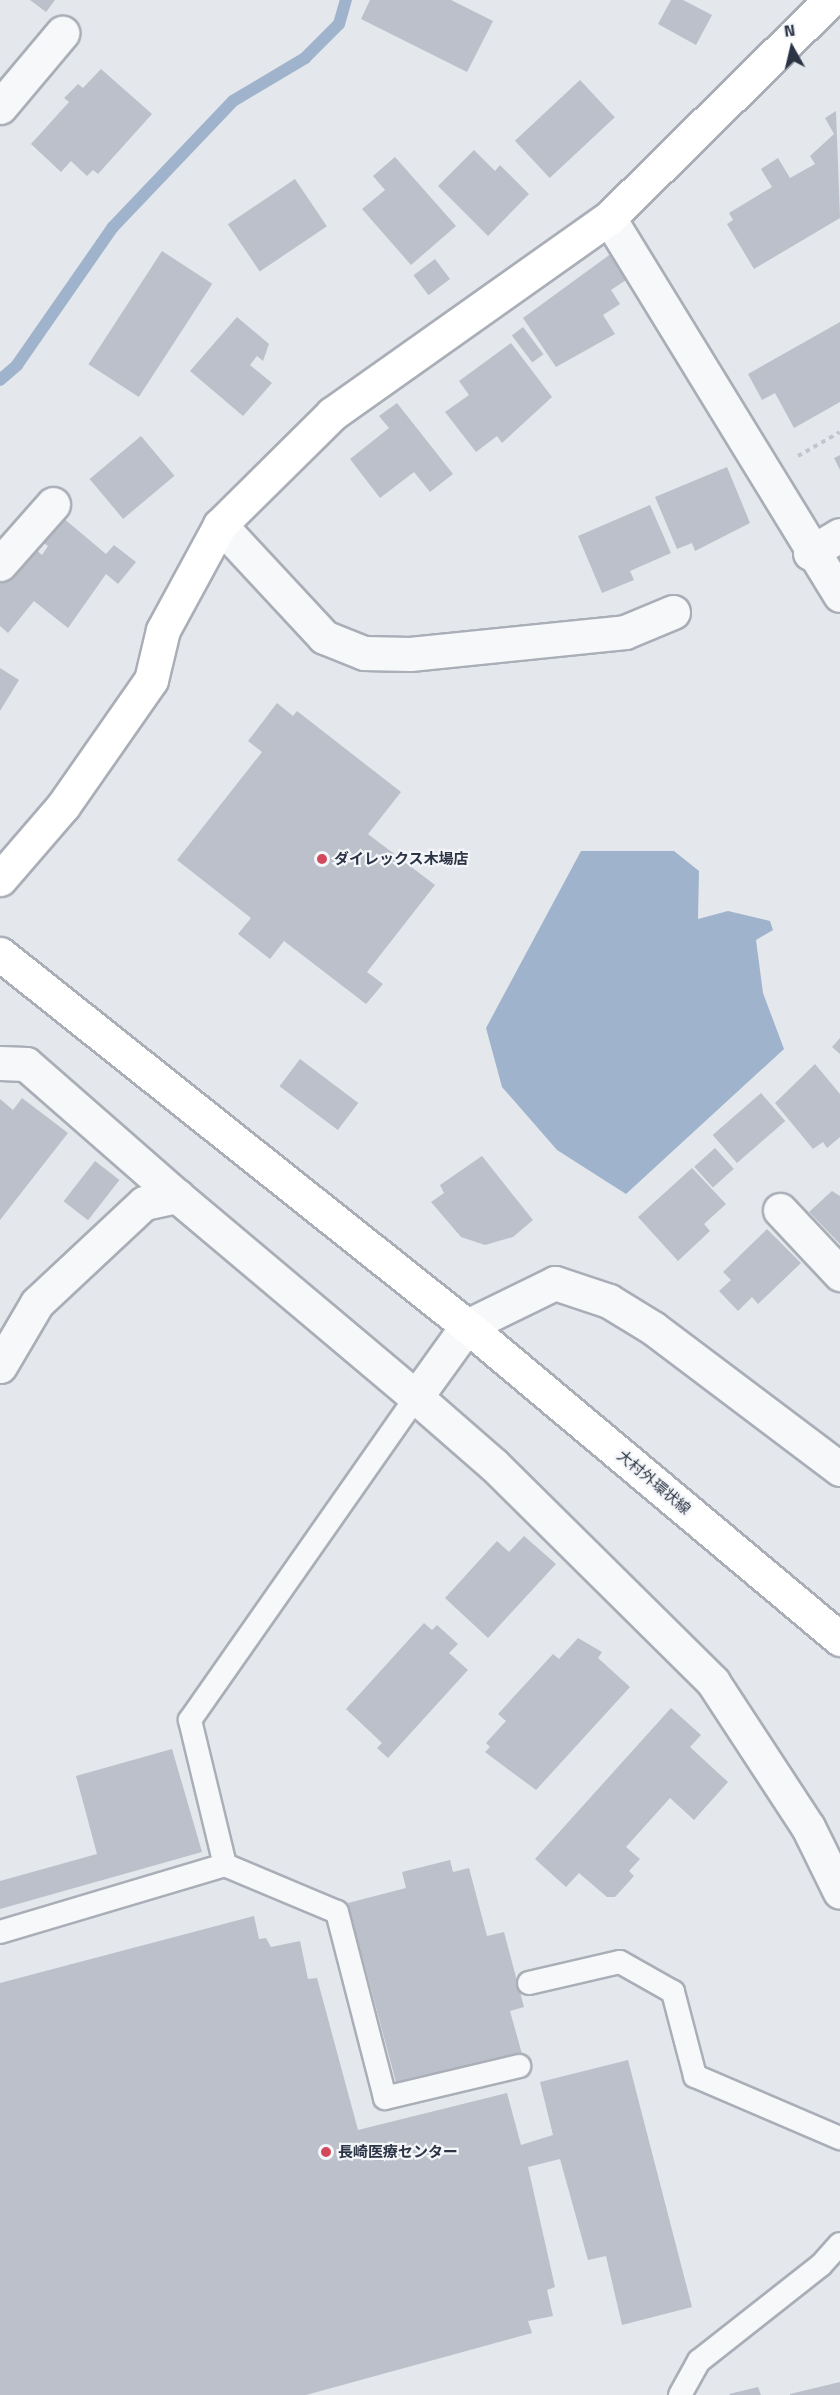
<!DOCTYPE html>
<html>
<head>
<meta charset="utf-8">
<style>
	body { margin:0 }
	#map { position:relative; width:840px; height:2395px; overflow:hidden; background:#e4e7ec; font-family:"Titillium Web","Noto Sans JP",sans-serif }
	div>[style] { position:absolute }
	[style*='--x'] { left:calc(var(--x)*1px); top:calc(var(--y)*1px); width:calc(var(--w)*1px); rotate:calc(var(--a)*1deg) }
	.water>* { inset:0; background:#9fb4cc }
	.stream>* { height:12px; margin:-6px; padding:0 6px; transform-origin:6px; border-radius:6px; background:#9fb4cc }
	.building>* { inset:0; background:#bbc0ca; transform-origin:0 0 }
	.path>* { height:4px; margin-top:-2px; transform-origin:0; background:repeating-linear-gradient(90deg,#c2c5cb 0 4.5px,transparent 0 9px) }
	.roads { filter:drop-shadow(2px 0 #a9aeb7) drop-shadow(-2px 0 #a9aeb7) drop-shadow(0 2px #a9aeb7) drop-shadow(0 -2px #a9aeb7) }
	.lane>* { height:22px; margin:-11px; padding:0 11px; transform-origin:11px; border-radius:11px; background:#f7f8fa }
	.street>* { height:33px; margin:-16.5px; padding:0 16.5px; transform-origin:16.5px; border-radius:16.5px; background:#f7f8fa }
	.secondary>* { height:33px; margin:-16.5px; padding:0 16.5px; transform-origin:16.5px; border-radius:16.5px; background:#fff }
	.dots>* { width:16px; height:16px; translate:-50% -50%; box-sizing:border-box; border:3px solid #f4f6f9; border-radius:50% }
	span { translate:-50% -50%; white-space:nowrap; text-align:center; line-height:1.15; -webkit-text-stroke:4.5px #f4f6f9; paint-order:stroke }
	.poi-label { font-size:15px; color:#2b3445; font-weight:700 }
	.left { translate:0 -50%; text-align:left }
	.street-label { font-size:15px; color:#2b3445 }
	.north { position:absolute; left:762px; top:18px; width:60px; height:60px; -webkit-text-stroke:4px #f4f6f9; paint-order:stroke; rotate:352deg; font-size:16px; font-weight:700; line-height:24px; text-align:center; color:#2b3445 }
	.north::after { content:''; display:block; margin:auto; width:21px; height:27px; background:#2b3445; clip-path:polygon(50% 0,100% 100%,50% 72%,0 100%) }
</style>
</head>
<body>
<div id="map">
	<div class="water">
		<div style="clip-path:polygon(581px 851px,674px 851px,699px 871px,698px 919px,728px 911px,770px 921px,773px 930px,756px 940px,763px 993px,784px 1049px,626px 1194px,557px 1150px,502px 1087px,486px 1028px)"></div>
	</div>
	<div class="stream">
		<div style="--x:0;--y:380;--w:23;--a:-41"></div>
		<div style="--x:17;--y:365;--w:168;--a:-55.2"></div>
		<div style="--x:113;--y:227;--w:174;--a:-46.4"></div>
		<div style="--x:233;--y:101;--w:84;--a:-30.8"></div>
		<div style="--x:305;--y:58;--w:48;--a:-45"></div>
		<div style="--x:339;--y:24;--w:25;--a:-74"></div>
	</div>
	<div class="building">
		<div style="clip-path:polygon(30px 0,55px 0,46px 12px)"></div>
		<div style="clip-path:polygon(370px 0,451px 0,493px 21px,467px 72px,361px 19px)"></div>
		<div style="clip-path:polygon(671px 0,683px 0,712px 15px,696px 45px,658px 24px)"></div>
		<div style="clip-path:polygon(101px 69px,152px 114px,98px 174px,93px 170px,87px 176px,71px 161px,61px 172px,31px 144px,69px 102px,64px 98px,78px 84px,83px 88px)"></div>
		<div style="left:580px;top:80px;width:51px;height:89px;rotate:47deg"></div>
		<div style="clip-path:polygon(836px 111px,840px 218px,754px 269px,727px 224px,733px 220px,729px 213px,772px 187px,761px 169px,778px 158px,790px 178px,815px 164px,810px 156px,834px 134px,825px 118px)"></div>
		<div style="clip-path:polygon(474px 150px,495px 171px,500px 165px,529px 194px,488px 236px,438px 186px)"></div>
		<div style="clip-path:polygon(395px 157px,456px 226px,411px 265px,362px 209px,385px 190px,373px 176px)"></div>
		<div style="left:295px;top:179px;width:57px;height:81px;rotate:56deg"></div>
		<div style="left:162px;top:251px;width:60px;height:135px;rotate:33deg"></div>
		<div style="clip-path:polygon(612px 253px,629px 278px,611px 290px,620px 304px,603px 315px,615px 334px,556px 367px,523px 318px)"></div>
		<div style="left:435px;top:259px;width:25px;height:27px;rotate:53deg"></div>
		<div style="clip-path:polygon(237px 317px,269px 344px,263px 361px,257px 356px,250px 365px,272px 383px,243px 416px,190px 371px)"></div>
		<div style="clip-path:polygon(840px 322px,840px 402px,794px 428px,775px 393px,762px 400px,748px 374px)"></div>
		<div style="left:523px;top:327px;width:34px;height:14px;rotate:53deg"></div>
		<div style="clip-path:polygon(511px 343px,552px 397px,502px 443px,497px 436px,476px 452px,445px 412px,469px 395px,459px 381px)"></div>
		<div style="clip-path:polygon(397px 403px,453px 474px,430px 492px,414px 472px,380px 498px,350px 459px,389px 428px,379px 416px)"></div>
		<div style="left:141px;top:436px;width:52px;height:67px;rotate:50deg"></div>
		<div style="clip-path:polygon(840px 455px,840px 470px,834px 458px)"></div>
		<div style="clip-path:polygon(727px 467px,750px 523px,695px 551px,692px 543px,677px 549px,655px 497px)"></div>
		<div style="clip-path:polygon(650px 505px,671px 553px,630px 571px,634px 580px,602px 593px,578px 536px)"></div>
		<div style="clip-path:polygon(62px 517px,106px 554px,114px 545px,136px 562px,118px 584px,106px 574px,68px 628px,34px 601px,8px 633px,0 626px,0 583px,31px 545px,42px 555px,48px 546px,42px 542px)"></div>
		<div style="clip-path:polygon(0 668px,19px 680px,0 711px)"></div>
		<div style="clip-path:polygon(277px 703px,293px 716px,297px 711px,401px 792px,368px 834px,435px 885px,367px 972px,383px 984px,366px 1004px,284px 941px,270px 959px,238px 934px,251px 918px,177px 860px,262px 752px,248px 741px)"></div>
		<div style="clip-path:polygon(840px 1038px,840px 1054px,832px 1047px)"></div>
		<div style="left:300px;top:1059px;width:73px;height:34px;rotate:37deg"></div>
		<div style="clip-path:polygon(815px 1064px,840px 1094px,840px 1137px,827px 1148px,823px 1142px,813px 1149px,775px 1103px)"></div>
		<div style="left:761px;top:1093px;width:37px;height:64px;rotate:49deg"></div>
		<div style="clip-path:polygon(22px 1098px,68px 1133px,0 1220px,0 1099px,13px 1110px)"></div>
		<div style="left:715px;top:1148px;width:28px;height:28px;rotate:48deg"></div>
		<div style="clip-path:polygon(482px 1156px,533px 1220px,513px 1237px,485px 1245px,461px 1237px,431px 1202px,444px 1193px,440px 1185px)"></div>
		<div style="left:95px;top:1161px;width:31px;height:51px;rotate:38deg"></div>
		<div style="clip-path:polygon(692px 1168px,726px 1204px,704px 1224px,710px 1231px,678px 1261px,638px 1217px)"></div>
		<div style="clip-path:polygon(832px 1191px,840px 1196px,840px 1244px,809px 1212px)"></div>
		<div style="clip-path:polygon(767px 1229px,801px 1263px,758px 1304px,752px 1297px,738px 1311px,719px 1291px,731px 1280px,723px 1272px)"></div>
		<div style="clip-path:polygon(524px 1536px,556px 1564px,488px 1638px,445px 1598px,497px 1541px,509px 1552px)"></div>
		<div style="clip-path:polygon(424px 1623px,432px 1630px,437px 1625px,458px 1644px,449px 1653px,468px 1670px,388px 1758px,377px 1748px,382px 1743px,346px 1709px)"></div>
		<div style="clip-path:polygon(578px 1638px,602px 1652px,598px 1658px,630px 1687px,536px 1790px,485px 1752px,490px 1747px,486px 1743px,506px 1721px,498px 1714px,553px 1654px,559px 1659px)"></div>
		<div style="clip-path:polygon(671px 1708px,701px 1735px,690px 1747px,728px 1782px,694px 1820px,670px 1798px,626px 1847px,640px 1859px,629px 1871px,634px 1876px,615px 1897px,607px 1897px,579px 1873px,566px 1887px,535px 1859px)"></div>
		<div style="clip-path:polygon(172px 1749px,202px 1852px,0 1909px,0 1881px,97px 1854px,76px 1776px)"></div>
		<div style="clip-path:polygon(450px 1860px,453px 1872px,469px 1868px,487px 1936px,504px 1932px,524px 2007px,510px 2011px,522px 2054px,397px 2086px,348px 1903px,406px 1888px,402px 1872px)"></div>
		<div style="clip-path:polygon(254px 1916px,259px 1939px,266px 1938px,271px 1947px,300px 1941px,308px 1979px,317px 1978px,358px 2130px,507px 2093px,521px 2145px,553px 2135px,540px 2082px,628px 2060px,692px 2307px,622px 2325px,606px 2256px,588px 2260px,560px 2159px,528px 2167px,555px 2287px,547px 2290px,553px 2316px,528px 2321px,532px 2333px,306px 2395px,0 2395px,0 1983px)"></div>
		<div style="clip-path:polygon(840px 2382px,840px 2395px,790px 2395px,790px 2394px)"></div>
		<div style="clip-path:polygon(758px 2387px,761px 2395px,730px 2395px,729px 2394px)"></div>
	</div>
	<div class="path">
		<div style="--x:798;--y:456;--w:48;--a:-29.7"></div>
	</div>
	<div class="roads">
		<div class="lane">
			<div style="--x:225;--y:1865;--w:121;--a:22.8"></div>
			<div style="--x:337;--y:1912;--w:192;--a:75.5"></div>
			<div style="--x:385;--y:2098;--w:138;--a:-13.4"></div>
			<div style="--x:0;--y:1932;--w:235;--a:-16.6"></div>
			<div style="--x:225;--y:1865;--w:149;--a:-103.6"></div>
			<div style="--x:190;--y:1720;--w:394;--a:-55"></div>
			<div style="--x:529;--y:1983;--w:93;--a:-13"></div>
			<div style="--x:620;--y:1962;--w:61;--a:29.5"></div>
			<div style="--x:673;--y:1992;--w:87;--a:75.3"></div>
			<div style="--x:695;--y:2076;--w:158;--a:23.2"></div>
			<div style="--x:680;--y:2395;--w:39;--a:-61"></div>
			<div style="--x:699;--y:2361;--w:155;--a:-38.2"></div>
			<div style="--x:821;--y:2265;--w:28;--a:-48"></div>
		</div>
		<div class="street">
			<div style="--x:0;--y:107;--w:97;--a:-50"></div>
			<div style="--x:609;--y:218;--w:442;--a:58.5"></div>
			<div style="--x:220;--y:525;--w:153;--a:47.1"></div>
			<div style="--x:324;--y:637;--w:43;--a:21.8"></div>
			<div style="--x:364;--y:653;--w:46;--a:1.2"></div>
			<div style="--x:410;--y:654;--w:216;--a:-5.8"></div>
			<div style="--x:625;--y:632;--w:52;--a:-22.6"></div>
			<div style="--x:810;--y:553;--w:35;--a:-31"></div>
			<div style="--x:0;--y:564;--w:80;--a:-48.5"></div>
			<div style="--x:0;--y:1063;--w:26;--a:2"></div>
			<div style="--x:26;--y:1064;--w:201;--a:41.2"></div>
			<div style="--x:780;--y:1210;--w:88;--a:46.8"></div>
			<div style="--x:0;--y:1366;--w:73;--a:-59.6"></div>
			<div style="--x:37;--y:1303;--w:146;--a:-43.1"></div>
			<div style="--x:144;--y:1203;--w:34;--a:-12"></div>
			<div style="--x:177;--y:1196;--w:312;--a:40.1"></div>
			<div style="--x:840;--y:1469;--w:234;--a:-143"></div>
			<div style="--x:653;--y:1328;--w:52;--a:-148.5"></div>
			<div style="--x:609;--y:1301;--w:57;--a:-161.6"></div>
			<div style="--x:555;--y:1283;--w:98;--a:154"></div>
			<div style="--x:467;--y:1326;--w:87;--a:125.7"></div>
			<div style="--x:416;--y:1397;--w:103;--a:41.1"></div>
			<div style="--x:494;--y:1465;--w:308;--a:44.7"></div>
			<div style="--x:713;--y:1682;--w:173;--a:56.8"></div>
			<div style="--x:808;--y:1827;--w:72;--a:63.8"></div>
		</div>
		<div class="secondary">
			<div style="--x:0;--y:879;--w:96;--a:-49.2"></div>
			<div style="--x:63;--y:806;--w:154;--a:-55.1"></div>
			<div style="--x:151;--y:680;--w:51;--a:-76.5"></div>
			<div style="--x:163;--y:630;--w:119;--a:-61.5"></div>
			<div style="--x:220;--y:525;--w:158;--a:-44.7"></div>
			<div style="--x:332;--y:414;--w:339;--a:-35.3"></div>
			<div style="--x:609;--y:218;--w:310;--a:-44.6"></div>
			<div style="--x:0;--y:954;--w:597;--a:38.54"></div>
			<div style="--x:467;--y:1326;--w:487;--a:40"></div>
		</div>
	</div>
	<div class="dots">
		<div style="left:322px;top:859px;background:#d1495b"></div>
		<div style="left:326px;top:2152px;background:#d1495b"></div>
	</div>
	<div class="poi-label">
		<span class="left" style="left:334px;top:859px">ダイレックス木場店</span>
		<span class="left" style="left:338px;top:2152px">長崎医療センター</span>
	</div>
	<div class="street-label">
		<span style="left:654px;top:1482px;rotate:40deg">大村外環状線</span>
	</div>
	<div class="north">N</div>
</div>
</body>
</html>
